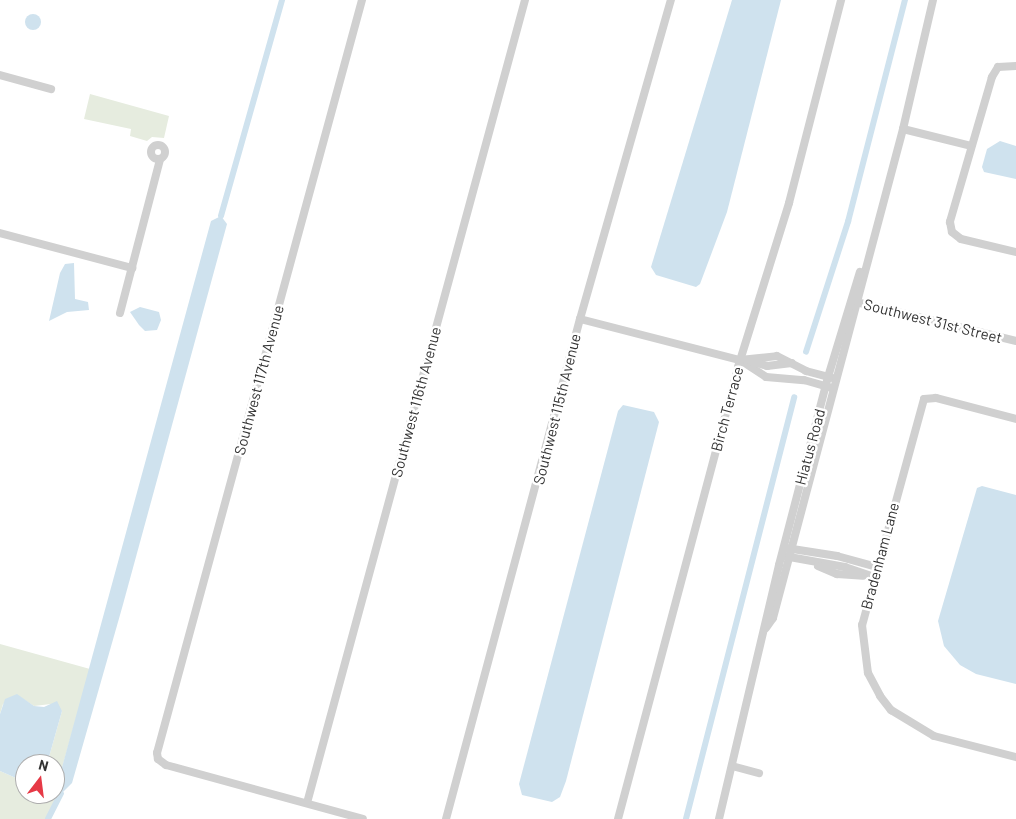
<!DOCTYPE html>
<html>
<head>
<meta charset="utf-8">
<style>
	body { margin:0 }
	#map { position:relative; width:1016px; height:819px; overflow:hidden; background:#fff; font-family:Barlow,sans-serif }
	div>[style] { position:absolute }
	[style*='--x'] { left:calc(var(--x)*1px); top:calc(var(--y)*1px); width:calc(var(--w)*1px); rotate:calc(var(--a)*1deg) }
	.green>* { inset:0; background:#e6ecdf }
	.water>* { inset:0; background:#cfe2ee }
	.round { border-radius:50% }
	.canal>* { height:5.5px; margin:-2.75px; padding:0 2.75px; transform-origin:2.75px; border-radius:2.75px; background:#cfe2ee }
	.minor>* { height:8px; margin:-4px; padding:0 4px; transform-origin:4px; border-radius:4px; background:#d0d0d0 }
	.minor>.ring { margin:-4px; padding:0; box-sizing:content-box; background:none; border:8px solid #d0d0d0; border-radius:50% }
	span { translate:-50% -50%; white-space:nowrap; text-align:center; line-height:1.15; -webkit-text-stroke:5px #fff; paint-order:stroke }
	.street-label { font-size:15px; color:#333 }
	.north { position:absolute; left:15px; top:754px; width:50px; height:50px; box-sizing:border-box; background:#fff; border:1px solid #adadad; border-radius:50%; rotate:15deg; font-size:14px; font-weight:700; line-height:20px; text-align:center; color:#333 }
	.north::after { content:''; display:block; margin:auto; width:18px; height:22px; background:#e63946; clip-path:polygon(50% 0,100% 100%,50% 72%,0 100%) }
</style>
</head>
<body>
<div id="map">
	<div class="green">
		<div style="clip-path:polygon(90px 94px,169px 116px,164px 138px,152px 137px,147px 141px,130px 136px,131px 129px,84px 119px)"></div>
		<div style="clip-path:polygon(0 644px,90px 669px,58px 782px,61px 794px,48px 819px,0 819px,0 771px,25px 782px,25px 794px,55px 794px,55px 764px,47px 764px,62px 711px,51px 704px,34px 706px,20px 697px,3px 704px,0 714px)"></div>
	</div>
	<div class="water">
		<div style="clip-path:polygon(732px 0,781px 0,727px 212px,700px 284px,696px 287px,656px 275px,651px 267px)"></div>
		<div class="round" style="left:25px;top:14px;width:16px;height:16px"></div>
		<div style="clip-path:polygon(1000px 141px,1016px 146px,1016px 179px,984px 172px,982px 167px,987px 149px)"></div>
		<div style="clip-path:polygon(221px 216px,227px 224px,122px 608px,72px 783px,61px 794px,58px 782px,211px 221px)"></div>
		<div style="clip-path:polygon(74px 263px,75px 299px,88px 302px,89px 310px,67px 312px,49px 321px,60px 273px,65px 264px)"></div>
		<div style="clip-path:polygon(140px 307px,159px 312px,161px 320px,157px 330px,145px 331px,139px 325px,130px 312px)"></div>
		<div style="clip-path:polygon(623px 405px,654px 412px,659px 422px,566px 781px,560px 797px,552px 802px,522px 795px,519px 784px,618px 411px)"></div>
		<div style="clip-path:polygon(982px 486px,1016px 495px,1016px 684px,976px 674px,960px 665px,944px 646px,938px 621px,977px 488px)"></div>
		<div style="clip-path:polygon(17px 694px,34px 706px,44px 707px,57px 701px,62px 711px,47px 764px,25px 764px,25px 782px,0 771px,0 714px,5px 699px)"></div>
	</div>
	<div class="canal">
		<div style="--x:221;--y:216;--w:224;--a:-74.2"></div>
		<div style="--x:806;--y:352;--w:137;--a:-72.1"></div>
		<div style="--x:848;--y:222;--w:229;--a:-75.6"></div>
		<div style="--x:48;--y:819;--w:28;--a:-63"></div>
		<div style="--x:686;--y:819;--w:435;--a:-75.6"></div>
	</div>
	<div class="minor">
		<div style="--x:362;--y:0;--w:780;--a:105.23"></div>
		<div style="--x:157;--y:753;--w:6;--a:81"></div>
		<div style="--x:158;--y:759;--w:10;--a:37"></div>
		<div style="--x:166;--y:765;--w:204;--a:15.3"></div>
		<div style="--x:1016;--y:66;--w:18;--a:177"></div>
		<div style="--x:998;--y:67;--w:12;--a:121"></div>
		<div style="--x:992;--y:77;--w:151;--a:106.2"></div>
		<div style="--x:950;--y:222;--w:10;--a:79"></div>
		<div style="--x:952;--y:232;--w:11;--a:38"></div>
		<div style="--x:961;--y:239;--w:57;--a:13.3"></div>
		<div style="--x:0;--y:75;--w:53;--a:15.4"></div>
		<div style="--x:903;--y:129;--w:70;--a:14"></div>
		<div class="ring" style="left:151px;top:145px;width:6px;height:6px"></div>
		<div style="--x:0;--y:233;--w:137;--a:14.9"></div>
		<div style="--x:852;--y:301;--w:169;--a:13.7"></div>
		<div style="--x:120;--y:313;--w:159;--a:-75.4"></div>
		<div style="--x:580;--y:319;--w:165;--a:14.4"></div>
		<div style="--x:740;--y:360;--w:37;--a:-6"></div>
		<div style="--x:777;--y:356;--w:33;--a:27"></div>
		<div style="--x:806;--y:371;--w:27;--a:15"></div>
		<div style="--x:740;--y:360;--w:31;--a:33"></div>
		<div style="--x:766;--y:377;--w:38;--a:5"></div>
		<div style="--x:804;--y:380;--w:26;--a:16"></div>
		<div style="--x:750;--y:361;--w:18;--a:16"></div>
		<div style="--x:767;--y:366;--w:25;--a:-7"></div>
		<div style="--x:1016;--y:419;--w:83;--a:-165.3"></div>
		<div style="--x:936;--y:398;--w:12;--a:175"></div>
		<div style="--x:924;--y:399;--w:234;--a:105.3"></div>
		<div style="--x:862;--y:625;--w:48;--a:82.9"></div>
		<div style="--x:868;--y:673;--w:26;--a:62"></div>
		<div style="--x:880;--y:696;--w:18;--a:52"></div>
		<div style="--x:891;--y:710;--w:50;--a:31.2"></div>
		<div style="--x:934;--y:736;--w:85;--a:14.4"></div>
		<div style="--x:786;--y:548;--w:52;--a:8.9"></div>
		<div style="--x:837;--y:556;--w:41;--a:15.4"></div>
		<div style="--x:784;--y:556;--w:62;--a:10.2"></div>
		<div style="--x:845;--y:567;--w:31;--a:19"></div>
		<div style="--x:818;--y:566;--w:21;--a:23"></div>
		<div style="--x:837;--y:574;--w:26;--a:4"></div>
		<div style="--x:766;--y:628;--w:12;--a:-55"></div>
		<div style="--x:773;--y:618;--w:506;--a:-75.11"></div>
		<div style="--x:903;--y:129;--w:132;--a:-76.9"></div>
		<div style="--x:732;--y:766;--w:28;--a:15"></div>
		<div style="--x:307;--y:803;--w:832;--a:-74.81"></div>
		<div style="--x:446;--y:819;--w:518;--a:-75"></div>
		<div style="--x:580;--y:319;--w:332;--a:-74.1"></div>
		<div style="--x:618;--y:819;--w:468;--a:-75.1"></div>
		<div style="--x:738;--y:367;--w:172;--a:-72.7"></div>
		<div style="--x:789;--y:203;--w:210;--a:-75.6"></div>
		<div style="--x:719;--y:819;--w:261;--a:-76.7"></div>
		<div style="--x:779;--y:565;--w:194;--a:-75.4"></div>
		<div style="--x:828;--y:377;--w:110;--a:-73.1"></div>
	</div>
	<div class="street-label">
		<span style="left:933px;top:321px;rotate:14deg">Southwest 31st Street</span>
		<span style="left:259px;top:380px;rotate:-75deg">Southwest 117th Avenue</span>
		<span style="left:416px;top:402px;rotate:-75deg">Southwest 116th Avenue</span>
		<span style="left:557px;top:409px;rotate:-76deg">Southwest 115th Avenue</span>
		<span style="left:727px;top:409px;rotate:-75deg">Birch Terrace</span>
		<span style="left:810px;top:447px;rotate:-75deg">Hiatus Road</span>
		<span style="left:880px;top:556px;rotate:-75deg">Bradenham Lane</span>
	</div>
	<div class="north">N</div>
</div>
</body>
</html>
